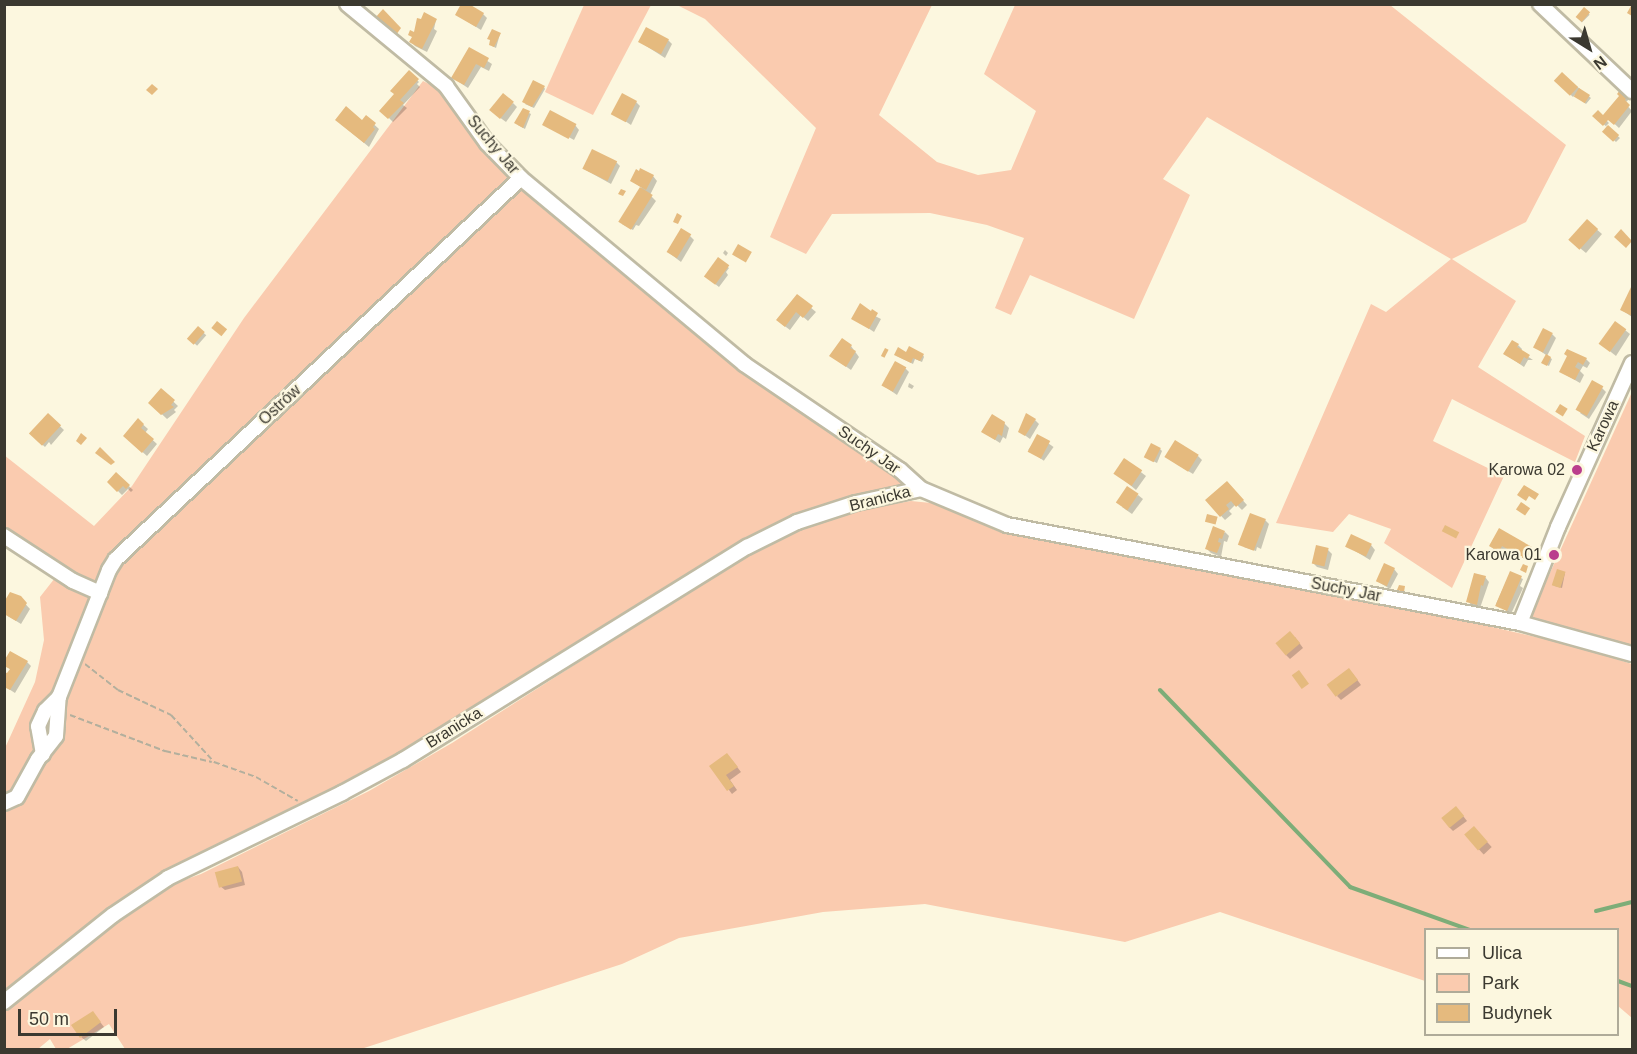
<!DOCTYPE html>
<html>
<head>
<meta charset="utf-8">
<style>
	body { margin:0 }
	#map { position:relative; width:1637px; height:1054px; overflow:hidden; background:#fcf7df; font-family:Arial,sans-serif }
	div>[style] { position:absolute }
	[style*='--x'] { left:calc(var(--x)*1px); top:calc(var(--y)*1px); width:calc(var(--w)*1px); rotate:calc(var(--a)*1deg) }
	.green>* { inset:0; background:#facbaf }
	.shadow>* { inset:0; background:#0003; transform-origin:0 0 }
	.stream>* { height:4px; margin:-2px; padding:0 2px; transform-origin:2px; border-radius:2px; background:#7dad78 }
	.building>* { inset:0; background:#e5ba7e; transform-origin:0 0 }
	.path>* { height:2px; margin-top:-1px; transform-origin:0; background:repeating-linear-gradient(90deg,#b3af9d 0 6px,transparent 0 9px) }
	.roads { filter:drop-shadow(2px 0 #c0bba4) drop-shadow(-2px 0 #c0bba4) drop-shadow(0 2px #c0bba4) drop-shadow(0 -2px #c0bba4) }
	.minor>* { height:14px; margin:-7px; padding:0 7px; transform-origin:7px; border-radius:7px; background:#fff }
	.dots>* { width:16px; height:16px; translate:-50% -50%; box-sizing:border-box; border:3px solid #fcf7df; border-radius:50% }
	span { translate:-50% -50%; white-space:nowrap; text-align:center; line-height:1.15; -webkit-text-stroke:4.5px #fcf7df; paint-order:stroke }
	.street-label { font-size:16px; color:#3b3930 }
	.poi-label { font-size:16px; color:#3b3930 }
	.right { translate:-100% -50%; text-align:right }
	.frame { position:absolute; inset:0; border:6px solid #3b3930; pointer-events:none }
	.legend { position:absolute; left:1424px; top:928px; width:195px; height:108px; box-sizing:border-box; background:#fcf7df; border:2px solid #afab99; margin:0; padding:8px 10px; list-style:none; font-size:18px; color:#3b3930 }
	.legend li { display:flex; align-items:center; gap:12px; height:30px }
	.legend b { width:30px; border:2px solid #afab99 }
	.north { position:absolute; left:1559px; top:18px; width:60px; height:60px; -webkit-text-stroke:4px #fcf7df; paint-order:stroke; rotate:143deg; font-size:16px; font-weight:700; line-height:24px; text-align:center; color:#3b3930 }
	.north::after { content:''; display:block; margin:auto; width:21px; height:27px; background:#3b3930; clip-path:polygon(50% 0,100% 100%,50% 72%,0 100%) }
	.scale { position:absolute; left:18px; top:1009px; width:99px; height:27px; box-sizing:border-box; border:3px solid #3b3930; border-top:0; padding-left:8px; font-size:18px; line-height:21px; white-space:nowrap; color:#3b3930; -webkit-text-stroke:4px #fcf7df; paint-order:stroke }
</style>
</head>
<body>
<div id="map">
	<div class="green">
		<div style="clip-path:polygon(584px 5px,651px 5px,593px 115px,545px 92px)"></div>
		<div style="clip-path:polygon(677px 5px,932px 5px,879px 115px,937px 162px,978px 175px,1011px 170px,1036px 111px,984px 74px,1015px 5px,1390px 5px,1566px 145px,1526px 222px,1452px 259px,1516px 301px,1478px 367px,1585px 436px,1575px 462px,1452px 399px,1433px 441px,1504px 476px,1452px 588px,1384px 543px,1391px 529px,1349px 514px,1333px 532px,1276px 523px,1371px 304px,1386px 312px,1451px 259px,1207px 117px,1163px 179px,1190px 195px,1134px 319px,1030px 275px,1011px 315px,995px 308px,1024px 238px,987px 225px,930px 213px,832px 214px,806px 254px,770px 237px,816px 128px,705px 19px)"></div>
		<div style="clip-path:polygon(423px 81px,447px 93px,512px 178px,108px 560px,61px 684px,40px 705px,33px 728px,37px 755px,21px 783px,5px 794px,5px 748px,35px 682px,44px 640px,40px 597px,62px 569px,5px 531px,4px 455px,94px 526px,132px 486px,244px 318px)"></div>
		<div style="clip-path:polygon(525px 186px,584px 236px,893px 469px,902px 483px,893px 489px,858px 495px,804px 514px,609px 626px,392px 758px,160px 874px,5px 993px,5px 808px,59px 741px,68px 691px,115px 574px,127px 556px)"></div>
		<div style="clip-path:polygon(1632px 392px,1632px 645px,1530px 617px)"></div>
		<div style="clip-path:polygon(911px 501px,941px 504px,995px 530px,1219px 571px,1466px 621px,1571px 645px,1632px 664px,1632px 1018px,1618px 1006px,1618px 930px,1426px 930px,1425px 981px,1220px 912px,1125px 942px,925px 904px,823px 912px,679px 938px,622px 964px,361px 1049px,125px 1049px,109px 1024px,67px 1049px,56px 1049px,50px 1039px,38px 1049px,5px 1049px,4px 1008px,162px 888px,201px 874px,369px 791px,452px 743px,731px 565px,799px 530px,853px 511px)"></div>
	</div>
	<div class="shadow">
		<div style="left:1584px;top:9px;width:8px;height:11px;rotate:45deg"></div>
		<div style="clip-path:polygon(483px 14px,487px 18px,481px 30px,457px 15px)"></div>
		<div style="clip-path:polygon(436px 20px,434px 29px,437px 31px,427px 52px,415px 46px,411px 42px,415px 34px)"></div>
		<div style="clip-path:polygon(500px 34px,496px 48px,492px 46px)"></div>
		<div style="clip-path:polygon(668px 40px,672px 44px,665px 58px,640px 42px)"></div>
		<div style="clip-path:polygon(469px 49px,492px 64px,489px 71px,481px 67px,468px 88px,453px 78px)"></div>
		<div style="clip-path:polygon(409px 72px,419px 82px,417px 84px,420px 87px,403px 105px,407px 108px,393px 122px,382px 111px,396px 95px)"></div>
		<div style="clip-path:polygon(1562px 74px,1591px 98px,1586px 104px,1575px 95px,1573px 97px,1556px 81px)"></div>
		<div style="clip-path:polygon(544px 87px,545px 89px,534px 108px,525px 104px)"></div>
		<div style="clip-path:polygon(1620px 92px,1629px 99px,1625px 103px,1632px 111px,1619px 128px,1605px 115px,1621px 96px)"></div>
		<div style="clip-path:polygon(636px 102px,640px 106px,631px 125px,613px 113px)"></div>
		<div style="clip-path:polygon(513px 103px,517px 107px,506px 122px,495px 114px)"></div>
		<div style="clip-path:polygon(1598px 112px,1609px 123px,1606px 126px,1620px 138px,1616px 142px,1605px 132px,1608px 128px,1594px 116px)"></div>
		<div style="clip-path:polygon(529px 113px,531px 114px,525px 129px,518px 125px)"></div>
		<div style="clip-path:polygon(366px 117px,379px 129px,369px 147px,341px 124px,363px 122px)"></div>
		<div style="clip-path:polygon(545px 124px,575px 125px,579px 130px,574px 140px)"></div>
		<div style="clip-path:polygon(616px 162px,620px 166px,611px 184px,584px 169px)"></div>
		<div style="clip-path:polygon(653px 176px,657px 181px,650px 195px,656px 201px,639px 226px,636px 225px,633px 230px,622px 224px,642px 188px,632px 181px)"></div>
		<div style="clip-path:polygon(1587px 221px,1602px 234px,1586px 253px,1575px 244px)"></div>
		<div style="clip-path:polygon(690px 236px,694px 240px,681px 262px,668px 252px)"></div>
		<div style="clip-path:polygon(725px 250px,728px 253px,726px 256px,723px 253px)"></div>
		<div style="clip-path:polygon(718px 259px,729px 268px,726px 272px,728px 275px,719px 287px,710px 280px)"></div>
		<div style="clip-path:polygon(1632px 289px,1632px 317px,1622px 310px)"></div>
		<div style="clip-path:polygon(797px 296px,816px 312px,808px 321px,801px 315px,790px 330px,782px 324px)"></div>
		<div style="clip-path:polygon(871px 314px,881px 319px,874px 332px,853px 318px)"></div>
		<div style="left:198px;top:328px;width:11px;height:14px;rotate:41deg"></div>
		<div style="clip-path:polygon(1625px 330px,1630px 334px,1616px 356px,1602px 345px)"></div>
		<div style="clip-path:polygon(1552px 334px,1556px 338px,1547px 356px,1552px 359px,1549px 366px,1545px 364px,1546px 355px,1535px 347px)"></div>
		<div style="clip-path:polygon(1518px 345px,1522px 349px,1521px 352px,1533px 360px,1528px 360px,1524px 367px,1505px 354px)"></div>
		<div style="clip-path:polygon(851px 346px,859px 357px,851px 370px,831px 356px)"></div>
		<div style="clip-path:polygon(906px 355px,923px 355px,924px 357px,922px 362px,915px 359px,913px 364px,897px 356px)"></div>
		<div style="clip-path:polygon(1569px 357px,1586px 359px,1590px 363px,1587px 368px,1583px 366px,1580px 371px,1584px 375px,1580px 383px,1561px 372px)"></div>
		<div style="clip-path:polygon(905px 368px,909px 372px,897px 395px,884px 386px)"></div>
		<div style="clip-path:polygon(909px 383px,914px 386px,912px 389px,908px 387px)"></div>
		<div style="clip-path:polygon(1602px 388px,1606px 392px,1589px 419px,1580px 413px)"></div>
		<div style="clip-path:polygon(162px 391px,178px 406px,174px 410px,176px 412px,167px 419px,150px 403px)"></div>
		<div style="clip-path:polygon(48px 415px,64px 430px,51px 445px,49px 442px,45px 447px,30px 433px)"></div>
		<div style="clip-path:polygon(138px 420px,148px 429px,145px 433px,157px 444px,147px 456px,129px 440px)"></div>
		<div style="clip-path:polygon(1035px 420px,1039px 424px,1030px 439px,1019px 431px)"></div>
		<div style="clip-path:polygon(1004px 423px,1009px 428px,1006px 439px,1003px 437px,1000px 443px,983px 432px)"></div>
		<div style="left:1038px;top:436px;width:19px;height:17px;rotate:35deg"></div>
		<div style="clip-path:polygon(1160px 449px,1162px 451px,1157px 463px,1147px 458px)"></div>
		<div style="clip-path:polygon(1198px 456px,1202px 460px,1193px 474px,1172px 461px)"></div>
		<div style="clip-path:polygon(1125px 460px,1146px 476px,1136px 490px,1123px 479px)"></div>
		<div style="clip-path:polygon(116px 474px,133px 490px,131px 492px,128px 489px,122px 495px,109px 482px)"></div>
		<div style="clip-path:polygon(1231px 487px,1247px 505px,1242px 510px,1236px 504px,1229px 511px,1232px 514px,1225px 520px,1207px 501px)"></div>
		<div style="clip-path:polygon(1138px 495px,1143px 499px,1132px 514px,1122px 507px)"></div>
		<div style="clip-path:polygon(1265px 520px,1269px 524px,1261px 549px,1257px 547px,1256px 551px,1244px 547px)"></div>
		<div style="clip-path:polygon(1499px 530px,1535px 553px,1530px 562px,1507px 549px,1504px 555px,1490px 545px)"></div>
		<div style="clip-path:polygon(1225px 532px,1229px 536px,1227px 542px,1224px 541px,1221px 557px,1211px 553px,1206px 548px)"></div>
		<div style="clip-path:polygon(1371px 545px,1375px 550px,1370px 560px,1347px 546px)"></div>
		<div style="clip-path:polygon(1328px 550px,1332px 554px,1328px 570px,1317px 567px,1313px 563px)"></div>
		<div style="clip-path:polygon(1394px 569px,1398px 574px,1390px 589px,1377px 581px)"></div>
		<div style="clip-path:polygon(1510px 573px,1523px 579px,1520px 586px,1523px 588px,1511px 614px,1496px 604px)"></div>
		<div style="clip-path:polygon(1565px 573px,1562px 588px,1555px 586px,1554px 584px)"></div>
		<div style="clip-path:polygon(1485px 577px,1489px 582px,1480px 608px,1472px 606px,1468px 601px)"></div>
		<div style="clip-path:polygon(20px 598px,30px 609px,21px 624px,8px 616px)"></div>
		<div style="clip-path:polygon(1295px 637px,1303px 648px,1290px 659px,1286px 655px)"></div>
		<div style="clip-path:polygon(27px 662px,31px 666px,15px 693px,4px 686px,11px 670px,4px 664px)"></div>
		<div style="clip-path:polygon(1353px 674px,1361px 685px,1341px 700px,1337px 696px)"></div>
		<div style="clip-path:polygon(731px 759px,741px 772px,730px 780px,737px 790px,732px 794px,711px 766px)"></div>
		<div style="clip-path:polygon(1460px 812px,1467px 821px,1453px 831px,1449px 827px)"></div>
		<div style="left:1474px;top:828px;width:26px;height:11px;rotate:47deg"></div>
		<div style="clip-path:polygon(238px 867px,242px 872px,245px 885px,225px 890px,220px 886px)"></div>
		<div style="clip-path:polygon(97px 1018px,104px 1027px,86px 1041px,81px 1037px)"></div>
	</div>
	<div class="stream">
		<div style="--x:1160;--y:690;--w:274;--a:46"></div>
		<div style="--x:1350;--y:887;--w:127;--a:19.7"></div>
		<div style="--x:1596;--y:911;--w:37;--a:-14"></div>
		<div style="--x:1618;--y:981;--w:15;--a:20"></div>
	</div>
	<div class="building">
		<div style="clip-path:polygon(461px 4px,469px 4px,484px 13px,476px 27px,455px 15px)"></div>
		<div style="clip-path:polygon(1632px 4px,1632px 16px,1627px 13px)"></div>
		<div style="left:1584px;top:7px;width:8px;height:13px;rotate:40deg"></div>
		<div style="clip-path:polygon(383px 9px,401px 28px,396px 35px,375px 18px)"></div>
		<div style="clip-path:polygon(424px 12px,437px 19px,422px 49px,409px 42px,412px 37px,408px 35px,410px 30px,414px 32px,417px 18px,421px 19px)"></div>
		<div style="left:646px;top:27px;width:26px;height:17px;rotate:28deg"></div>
		<div style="clip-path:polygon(492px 29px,501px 33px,494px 47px,489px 45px,490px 40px,487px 39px)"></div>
		<div style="clip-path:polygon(469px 47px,489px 58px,484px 68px,476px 64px,464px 85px,451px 78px)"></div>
		<div style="clip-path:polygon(409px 70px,419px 79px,400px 100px,404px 103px,388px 119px,379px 111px,394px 94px,390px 91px)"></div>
		<div style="left:1562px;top:72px;width:22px;height:12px;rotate:43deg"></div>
		<div style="clip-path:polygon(533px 80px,545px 86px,532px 107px,522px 102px)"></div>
		<div style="clip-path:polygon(152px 84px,158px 89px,152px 95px,146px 90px)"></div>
		<div style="left:1579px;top:88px;width:13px;height:10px;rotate:32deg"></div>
		<div style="clip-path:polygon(1620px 90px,1628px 96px,1625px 100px,1630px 105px,1614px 125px,1608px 120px,1603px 126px,1592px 116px,1598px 110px,1603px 115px,1619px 96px,1617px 94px)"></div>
		<div style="left:503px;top:93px;width:14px;height:22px;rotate:39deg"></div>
		<div style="left:622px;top:93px;width:17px;height:24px;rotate:28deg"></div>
		<div style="clip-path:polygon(346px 106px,362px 120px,366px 115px,376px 123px,373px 127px,375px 129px,364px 143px,335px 120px)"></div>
		<div style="clip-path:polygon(523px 108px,530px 111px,523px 128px,514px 123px)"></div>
		<div style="left:550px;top:110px;width:30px;height:17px;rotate:28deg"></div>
		<div style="left:1608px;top:125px;width:15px;height:9px;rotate:42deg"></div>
		<div style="left:592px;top:149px;width:28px;height:22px;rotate:26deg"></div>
		<div style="clip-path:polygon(640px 168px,654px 175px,646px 190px,630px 181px,636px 169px,639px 171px)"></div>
		<div style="left:640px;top:187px;width:15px;height:41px;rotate:32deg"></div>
		<div style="clip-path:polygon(621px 189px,626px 191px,623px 196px,618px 194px)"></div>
		<div style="clip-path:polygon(677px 213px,682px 216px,678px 224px,673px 222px)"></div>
		<div style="left:1587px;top:219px;width:15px;height:28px;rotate:42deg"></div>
		<div style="left:681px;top:228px;width:12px;height:28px;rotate:31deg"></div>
		<div style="clip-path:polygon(1621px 229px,1632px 241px,1626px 248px,1614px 237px)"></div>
		<div style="left:738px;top:244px;width:16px;height:12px;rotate:30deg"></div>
		<div style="left:718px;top:257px;width:14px;height:24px;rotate:36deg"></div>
		<div style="clip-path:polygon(1632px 285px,1632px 316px,1620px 310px)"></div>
		<div style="clip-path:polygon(797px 294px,813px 306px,803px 318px,796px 312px,785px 327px,776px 320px)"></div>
		<div style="clip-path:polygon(860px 303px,871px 311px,872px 309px,878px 313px,869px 329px,851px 319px)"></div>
		<div style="left:217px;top:321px;width:13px;height:9px;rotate:39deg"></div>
		<div style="left:1615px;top:321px;width:14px;height:28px;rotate:36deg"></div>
		<div style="left:198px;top:326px;width:9px;height:17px;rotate:41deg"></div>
		<div style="left:1543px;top:328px;width:11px;height:22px;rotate:27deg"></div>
		<div style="clip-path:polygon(842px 338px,852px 345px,850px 348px,856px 351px,846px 367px,829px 356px)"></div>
		<div style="clip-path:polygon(1512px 340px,1519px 344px,1517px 347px,1530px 355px,1527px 359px,1524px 357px,1520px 364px,1503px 354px)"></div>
		<div style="clip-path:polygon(909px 346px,924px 354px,920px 361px,913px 358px,911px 363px,894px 355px,898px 347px,906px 352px)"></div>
		<div style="left:885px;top:348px;width:4px;height:9px;rotate:27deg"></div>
		<div style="clip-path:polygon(1567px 349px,1587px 358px,1583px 365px,1578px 362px,1575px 367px,1580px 370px,1575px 380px,1559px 372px,1567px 356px,1564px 354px)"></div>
		<div style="clip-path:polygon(1546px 354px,1551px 357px,1547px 366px,1541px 363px)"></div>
		<div style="left:895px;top:361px;width:13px;height:28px;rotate:29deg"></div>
		<div style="left:1592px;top:380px;width:13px;height:34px;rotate:29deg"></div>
		<div style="clip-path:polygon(161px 388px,175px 400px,171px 405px,174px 407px,161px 415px,148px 403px)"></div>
		<div style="left:1560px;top:404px;width:9px;height:9px;rotate:32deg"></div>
		<div style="left:48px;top:413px;width:18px;height:28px;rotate:43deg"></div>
		<div style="clip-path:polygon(1026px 413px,1036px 419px,1025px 436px,1018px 432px)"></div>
		<div style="clip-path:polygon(992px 414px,1005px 422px,1002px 436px,998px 434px,995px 440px,981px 432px)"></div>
		<div style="clip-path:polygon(138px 418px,144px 424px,141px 428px,154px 439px,142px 453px,123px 436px)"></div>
		<div style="clip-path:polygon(81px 433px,87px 438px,81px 445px,76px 441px)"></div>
		<div style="left:1037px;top:434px;width:15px;height:20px;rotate:28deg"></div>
		<div style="left:1175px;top:440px;width:28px;height:20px;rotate:32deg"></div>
		<div style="left:1151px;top:443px;width:11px;height:16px;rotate:27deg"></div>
		<div style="clip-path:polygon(100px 447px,115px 462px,111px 465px,95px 453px)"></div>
		<div style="left:1124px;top:458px;width:22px;height:19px;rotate:34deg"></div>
		<div style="clip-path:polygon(116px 472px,130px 485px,126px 489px,123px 486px,117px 492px,107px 482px)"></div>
		<div style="clip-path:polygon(1227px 481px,1244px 500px,1236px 507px,1231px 501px,1226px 505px,1229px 509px,1220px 517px,1205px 500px)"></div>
		<div style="clip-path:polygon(1524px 485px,1539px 494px,1535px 500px,1529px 496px,1526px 501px,1517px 495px)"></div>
		<div style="left:1127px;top:486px;width:14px;height:20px;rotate:34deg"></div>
		<div style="left:1521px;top:502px;width:11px;height:9px;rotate:34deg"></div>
		<div style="left:1250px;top:513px;width:17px;height:34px;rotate:21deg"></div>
		<div style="left:1207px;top:514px;width:11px;height:8px;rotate:15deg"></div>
		<div style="left:1445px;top:525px;width:16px;height:7px;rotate:27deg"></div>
		<div style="clip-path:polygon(1213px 526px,1225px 531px,1222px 539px,1219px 538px,1218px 542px,1221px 543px,1217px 553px,1205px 549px)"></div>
		<div style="clip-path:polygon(1499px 528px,1532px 547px,1525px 559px,1502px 546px,1499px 552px,1489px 546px)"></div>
		<div style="left:1351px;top:534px;width:23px;height:14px;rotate:25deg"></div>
		<div style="left:1316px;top:545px;width:13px;height:19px;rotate:13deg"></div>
		<div style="left:1384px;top:563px;width:12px;height:20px;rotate:24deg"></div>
		<div style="clip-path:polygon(1523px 564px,1528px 566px,1526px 573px,1520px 570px)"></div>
		<div style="left:1557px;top:569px;width:9px;height:17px;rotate:18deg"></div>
		<div style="left:1510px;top:571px;width:13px;height:38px;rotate:23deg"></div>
		<div style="clip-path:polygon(1474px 573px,1486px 576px,1483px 586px,1481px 585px,1477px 605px,1466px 602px)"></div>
		<div style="clip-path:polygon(1399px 585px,1405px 586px,1404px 592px,1397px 590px)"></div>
		<div style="clip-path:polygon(10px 592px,21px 596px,27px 603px,16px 621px,4px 614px,4px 602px)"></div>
		<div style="left:1290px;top:631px;width:16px;height:19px;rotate:50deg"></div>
		<div style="clip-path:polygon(10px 651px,28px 661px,10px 690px,4px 687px,4px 672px,7px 673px,10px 669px,4px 666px,4px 661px)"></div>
		<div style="left:1349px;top:668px;width:15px;height:28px;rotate:53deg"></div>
		<div style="left:1299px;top:670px;width:17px;height:9px;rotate:54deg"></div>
		<div style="clip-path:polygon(727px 753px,738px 767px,726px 775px,734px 786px,727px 791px,709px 766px)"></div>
		<div style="left:1456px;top:806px;width:13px;height:19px;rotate:51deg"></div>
		<div style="left:1474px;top:826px;width:21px;height:13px;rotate:49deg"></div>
		<div style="left:238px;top:866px;width:16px;height:24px;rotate:75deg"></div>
		<div style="clip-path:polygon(93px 1011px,101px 1022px,80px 1038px,71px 1025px)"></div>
	</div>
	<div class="path">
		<div style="--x:85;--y:664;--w:42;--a:38.2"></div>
		<div style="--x:118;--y:690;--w:59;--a:25.3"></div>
		<div style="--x:171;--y:715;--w:64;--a:47.5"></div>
		<div style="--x:214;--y:762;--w:45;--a:19.7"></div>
		<div style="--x:256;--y:777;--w:48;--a:29.7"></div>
		<div style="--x:70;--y:715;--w:102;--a:20.8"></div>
		<div style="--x:165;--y:751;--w:48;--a:13.2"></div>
	</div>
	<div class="roads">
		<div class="minor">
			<div style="--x:347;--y:4;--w:129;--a:39.6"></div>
			<div style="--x:446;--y:86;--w:70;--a:54.3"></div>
			<div style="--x:487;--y:143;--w:49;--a:45.8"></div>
			<div style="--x:521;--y:178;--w:290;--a:39.8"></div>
			<div style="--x:744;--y:364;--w:189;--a:34.2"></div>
			<div style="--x:900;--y:470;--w:28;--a:42"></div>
			<div style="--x:921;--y:489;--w:93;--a:22.7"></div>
			<div style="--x:1007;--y:525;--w:522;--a:10.82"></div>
			<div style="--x:1520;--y:623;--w:116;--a:15.5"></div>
			<div style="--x:1540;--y:4;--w:127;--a:43.4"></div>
			<div style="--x:4;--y:536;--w:82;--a:33.1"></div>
			<div style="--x:73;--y:581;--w:30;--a:24"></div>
			<div style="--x:1520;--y:623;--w:103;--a:-68.4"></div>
			<div style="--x:1558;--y:527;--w:180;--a:-65.7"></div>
			<div style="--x:43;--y:754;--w:28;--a:-100"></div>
			<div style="--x:38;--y:726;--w:17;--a:-65"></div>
			<div style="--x:45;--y:711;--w:20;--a:-45"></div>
			<div style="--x:4;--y:803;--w:14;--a:-25"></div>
			<div style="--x:17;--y:797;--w:43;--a:-61.1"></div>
			<div style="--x:38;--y:759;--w:29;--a:-52"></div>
			<div style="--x:56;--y:736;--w:39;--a:-86"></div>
			<div style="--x:59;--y:697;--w:136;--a:-68.5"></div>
			<div style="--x:109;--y:570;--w:13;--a:-58"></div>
			<div style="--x:116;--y:559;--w:556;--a:-43.25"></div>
			<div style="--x:4;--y:1002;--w:139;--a:-38.6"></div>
			<div style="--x:113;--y:915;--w:66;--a:-33.9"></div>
			<div style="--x:168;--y:878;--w:194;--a:-26"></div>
			<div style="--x:342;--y:793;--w:69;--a:-28.4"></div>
			<div style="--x:403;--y:760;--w:405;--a:-31.8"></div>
			<div style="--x:747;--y:547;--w:56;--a:-26.6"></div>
			<div style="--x:797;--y:522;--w:62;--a:-17.9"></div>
			<div style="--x:856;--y:503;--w:66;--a:-12.2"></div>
		</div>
	</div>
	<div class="dots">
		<div style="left:1577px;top:470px;background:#ba3e8d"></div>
		<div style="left:1554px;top:555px;background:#ba3e8d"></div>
	</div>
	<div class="street-label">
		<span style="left:493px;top:145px;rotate:50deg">Suchy Jar</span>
		<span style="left:280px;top:405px;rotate:-43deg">Ostrów</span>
		<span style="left:1603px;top:426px;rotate:-65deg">Karowa</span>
		<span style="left:869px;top:450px;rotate:35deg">Suchy Jar</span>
		<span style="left:880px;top:499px;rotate:-14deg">Branicka</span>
		<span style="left:1346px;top:590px;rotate:11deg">Suchy Jar</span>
		<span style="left:454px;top:728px;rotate:-32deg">Branicka</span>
	</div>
	<div class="poi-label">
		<span class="right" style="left:1565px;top:470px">Karowa 02</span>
		<span class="right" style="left:1542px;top:555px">Karowa 01</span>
	</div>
	<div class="frame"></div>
	<ul class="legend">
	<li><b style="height:8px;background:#fff"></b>Ulica</li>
	<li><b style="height:16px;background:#facbaf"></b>Park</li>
	<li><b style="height:16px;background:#e5ba7e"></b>Budynek</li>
	</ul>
	<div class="north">N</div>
	<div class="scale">50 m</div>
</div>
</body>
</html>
